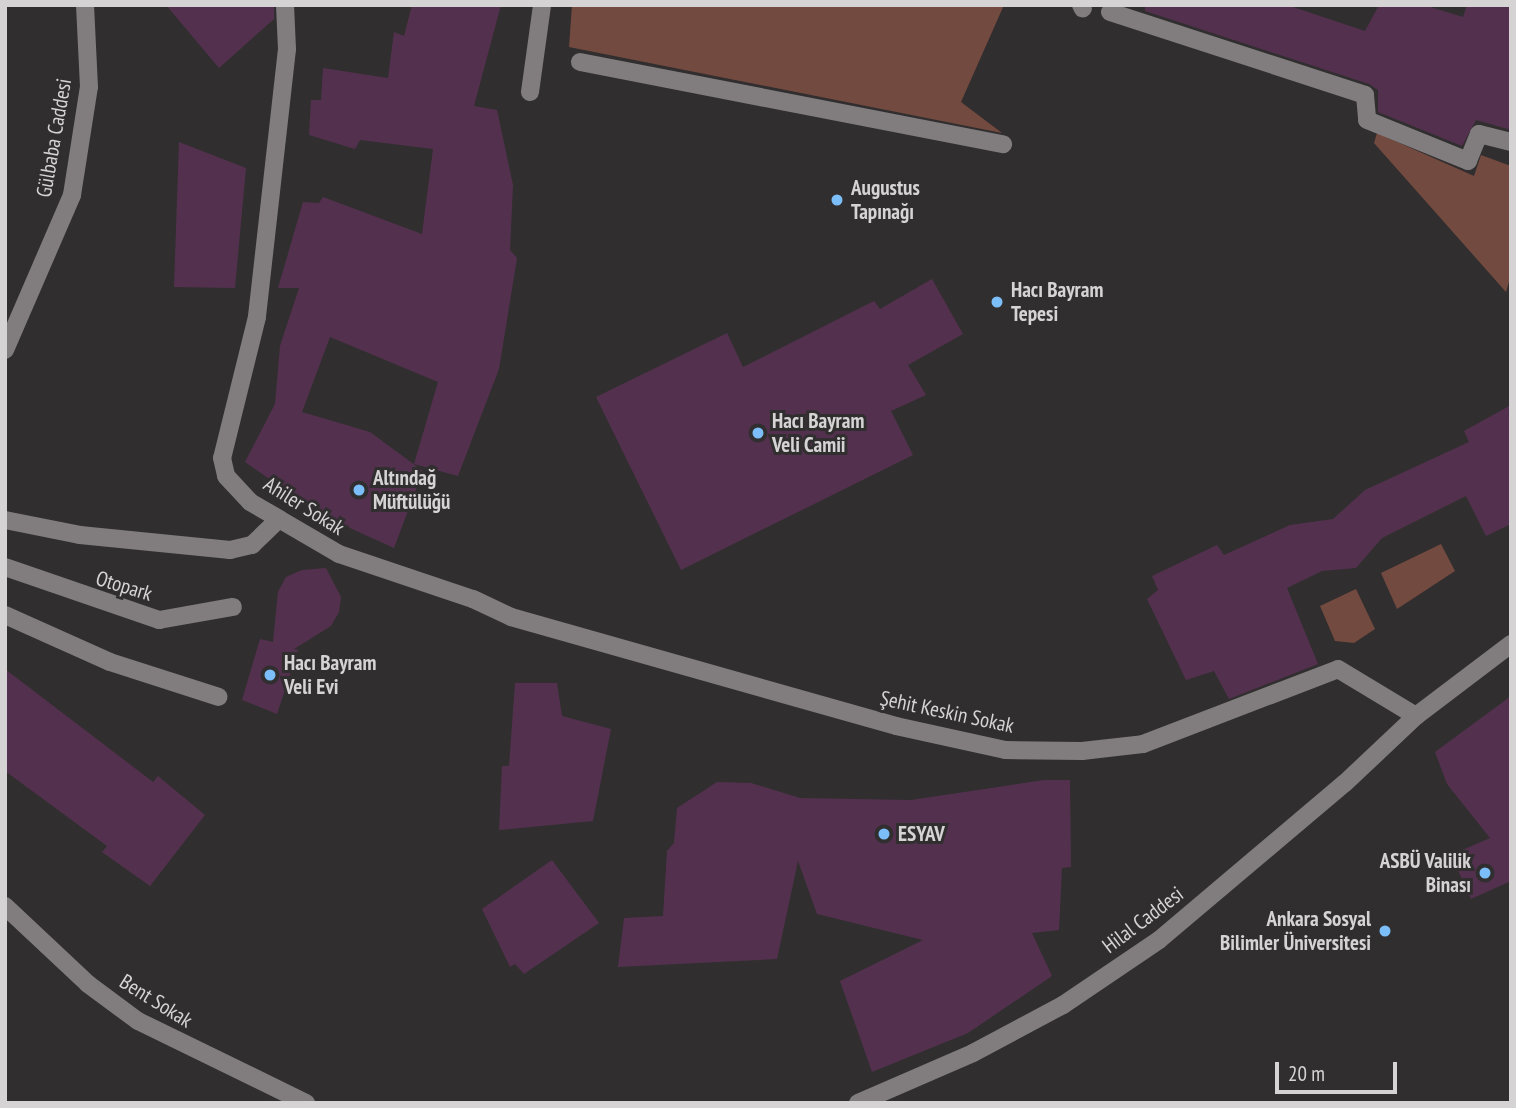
<!DOCTYPE html>
<html>
<head>
<meta charset="utf-8">
<style>
	body { margin:0 }
	#map { position:relative; width:1516px; height:1108px; overflow:hidden; background:#312e2f; font-family:"PT Sans Narrow",sans-serif }
	div>[style] { position:absolute }
	[style*='--x'] { left:calc(var(--x)*1px); top:calc(var(--y)*1px); width:calc(var(--w)*1px); rotate:calc(var(--a)*1deg) }
	.green>* { inset:0; background:#734a3f }
	.building>* { inset:0; background:#53314e }
	.service>* { height:18px; margin:-9px; padding:0 9px; transform-origin:9px; border-radius:9px; background:#817d7f }
	.pedestrian>* { height:18px; margin:-9px; padding:0 9px; transform-origin:9px; border-radius:9px; background:#817d7f }
	.minor>* { height:18px; margin:-9px; padding:0 9px; transform-origin:9px; border-radius:9px; background:#817d7f }
	.dots>* { width:19px; height:19px; translate:-50% -50%; box-sizing:border-box; border:4px solid #312e2f; border-radius:50% }
	span { translate:-50% -50%; white-space:nowrap; text-align:center; line-height:1.15; -webkit-text-stroke:6px #312e2f; paint-order:stroke }
	.street-label { font-size:21px; color:#d5d3d4 }
	.poi-label { font-size:21px; color:#d5d3d4; font-weight:700 }
	.left { translate:0 -50%; text-align:left }
	.right { translate:-100% -50%; text-align:right }
	.frame { position:absolute; inset:0; border:7px solid #d5d3d4; pointer-events:none }
	.scale { position:absolute; left:1275px; top:1062px; width:122px; height:32px; box-sizing:border-box; border:4px solid #d5d3d4; border-top:0; padding-left:9px; font-size:21px; line-height:24px; white-space:nowrap; color:#d5d3d4; -webkit-text-stroke:5px #312e2f; paint-order:stroke }
</style>
</head>
<body>
<div id="map">
	<div class="green">
		<div style="clip-path:polygon(572px 5px,1004px 5px,961px 102px,1002px 133px,569px 47px)"></div>
		<div style="clip-path:polygon(1377px 133px,1474px 176px,1481px 155px,1511px 166px,1511px 275px,1506px 292px,1374px 143px)"></div>
		<div style="clip-path:polygon(1441px 544px,1455px 571px,1397px 609px,1381px 573px)"></div>
		<div style="clip-path:polygon(1356px 589px,1375px 629px,1354px 643px,1335px 641px,1320px 606px)"></div>
	</div>
	<div class="building">
		<div style="clip-path:polygon(166px 5px,274px 5px,274px 19px,219px 68px)"></div>
		<div style="clip-path:polygon(412px 5px,501px 5px,474px 106px,497px 110px,513px 185px,510px 250px,517px 258px,499px 369px,458px 476px,414px 464px,438px 382px,330px 337px,302px 412px,370px 432px,423px 471px,394px 548px,319px 514px,245px 462px,275px 404px,280px 346px,299px 288px,278px 288px,303px 202px,319px 203px,323px 197px,422px 234px,433px 149px,360px 140px,355px 149px,309px 135px,311px 100px,321px 100px,323px 68px,388px 78px,394px 32px,404px 36px)"></div>
		<div style="clip-path:polygon(1145px 5px,1287px 5px,1365px 31px,1379px 5px,1424px 5px,1463px 17px,1467px 5px,1511px 5px,1511px 130px,1476px 120px,1462px 146px,1378px 112px,1378px 90px,1369px 84px,1145px 11px)"></div>
		<div style="clip-path:polygon(179px 142px,246px 168px,235px 288px,174px 287px)"></div>
		<div style="clip-path:polygon(932px 279px,963px 334px,908px 365px,926px 395px,891px 411px,913px 455px,681px 570px,596px 397px,727px 333px,743px 367px,874px 301px,880px 309px)"></div>
		<div style="clip-path:polygon(1511px 405px,1511px 524px,1486px 536px,1466px 496px,1382px 538px,1356px 568px,1322px 571px,1287px 588px,1318px 664px,1229px 699px,1214px 671px,1186px 680px,1147px 599px,1158px 590px,1152px 576px,1217px 545px,1224px 555px,1290px 525px,1333px 519px,1365px 490px,1469px 442px,1464px 431px)"></div>
		<div style="clip-path:polygon(326px 568px,341px 597px,339px 612px,331px 626px,294px 649px,298px 650px,277px 714px,242px 700px,260px 639px,273px 642px,278px 592px,286px 577px,302px 570px)"></div>
		<div style="clip-path:polygon(5px 669px,153px 782px,158px 776px,205px 815px,150px 886px,102px 852px,107px 846px,5px 771px)"></div>
		<div style="clip-path:polygon(515px 683px,557px 683px,562px 716px,611px 729px,593px 821px,499px 830px,502px 766px,509px 766px)"></div>
		<div style="clip-path:polygon(1511px 696px,1511px 881px,1471px 899px,1451px 855px,1490px 838px,1447px 784px,1435px 752px)"></div>
		<div style="clip-path:polygon(1044px 780px,1070px 780px,1071px 867px,1062px 868px,1059px 930px,1032px 933px,1052px 976px,968px 1033px,872px 1072px,840px 981px,923px 940px,817px 914px,798px 861px,777px 959px,618px 967px,624px 918px,663px 916px,667px 851px,674px 843px,677px 808px,717px 782px,751px 783px,800px 798px,911px 800px)"></div>
		<div style="clip-path:polygon(552px 860px,599px 923px,524px 974px,515px 964px,510px 967px,482px 909px)"></div>
	</div>
	<div class="service">
		<div style="--x:1081;--y:5;--w:4;--a:63"></div>
		<div style="--x:5;--y:567;--w:163;--a:19"></div>
		<div style="--x:159;--y:620;--w:75;--a:-10"></div>
		<div style="--x:5;--y:615;--w:115;--a:24.1"></div>
		<div style="--x:110;--y:662;--w:114;--a:17.8"></div>
	</div>
	<div class="pedestrian">
		<div style="--x:285;--y:5;--w:44;--a:87.4"></div>
		<div style="--x:1110;--y:12;--w:268;--a:18"></div>
		<div style="--x:1365;--y:95;--w:25;--a:85"></div>
		<div style="--x:1367;--y:120;--w:109;--a:22.1"></div>
		<div style="--x:1468;--y:161;--w:29;--a:-68"></div>
		<div style="--x:1479;--y:134;--w:33;--a:14"></div>
		<div style="--x:580;--y:62;--w:431;--a:11"></div>
	</div>
	<div class="minor">
		<div style="--x:287;--y:49;--w:270;--a:96.4"></div>
		<div style="--x:257;--y:317;--w:145;--a:103.9"></div>
		<div style="--x:222;--y:458;--w:18;--a:77"></div>
		<div style="--x:226;--y:476;--w:35;--a:47"></div>
		<div style="--x:250;--y:502;--w:34;--a:30"></div>
		<div style="--x:279;--y:519;--w:69;--a:30.3"></div>
		<div style="--x:339;--y:554;--w:141;--a:18.6"></div>
		<div style="--x:473;--y:599;--w:42;--a:25.3"></div>
		<div style="--x:511;--y:617;--w:400;--a:15.8"></div>
		<div style="--x:896;--y:726;--w:112;--a:12.4"></div>
		<div style="--x:1005;--y:750;--w:77;--a:0.7"></div>
		<div style="--x:1082;--y:751;--w:61;--a:-6.5"></div>
		<div style="--x:1143;--y:744;--w:209;--a:-21"></div>
		<div style="--x:1338;--y:669;--w:91;--a:31.1"></div>
		<div style="--x:530;--y:92;--w:88;--a:-82.1"></div>
		<div style="--x:5;--y:350;--w:169;--a:-66.6"></div>
		<div style="--x:72;--y:195;--w:109;--a:-81.1"></div>
		<div style="--x:89;--y:87;--w:82;--a:-92.8"></div>
		<div style="--x:5;--y:520;--w:76;--a:11.3"></div>
		<div style="--x:80;--y:535;--w:151;--a:5.7"></div>
		<div style="--x:230;--y:550;--w:23;--a:-13"></div>
		<div style="--x:252;--y:545;--w:37;--a:-44"></div>
		<div style="--x:5;--y:906;--w:114;--a:43.2"></div>
		<div style="--x:88;--y:984;--w:62;--a:36.5"></div>
		<div style="--x:138;--y:1021;--w:187;--a:26"></div>
		<div style="--x:858;--y:1103;--w:125;--a:-23.5"></div>
		<div style="--x:973;--y:1053;--w:102;--a:-28.1"></div>
		<div style="--x:1063;--y:1005;--w:116;--a:-34.1"></div>
		<div style="--x:1159;--y:940;--w:243;--a:-40.2"></div>
		<div style="--x:1345;--y:783;--w:98;--a:-43.3"></div>
		<div style="--x:1416;--y:716;--w:119;--a:-37.2"></div>
	</div>
	<div class="dots">
		<div style="left:837px;top:200px;background:#7cbef9"></div>
		<div style="left:997px;top:302px;background:#7cbef9"></div>
		<div style="left:758px;top:433px;background:#7cbef9"></div>
		<div style="left:359px;top:490px;background:#7cbef9"></div>
		<div style="left:270px;top:675px;background:#7cbef9"></div>
		<div style="left:884px;top:834px;background:#7cbef9"></div>
		<div style="left:1485px;top:873px;background:#7cbef9"></div>
		<div style="left:1385px;top:931px;background:#7cbef9"></div>
	</div>
	<div class="street-label">
		<span style="left:54px;top:138px;rotate:-80deg">Gülbaba Caddesi</span>
		<span style="left:304px;top:506px;rotate:32deg">Ahiler Sokak</span>
		<span style="left:124px;top:586px;rotate:17deg">Otopark</span>
		<span style="left:947px;top:712px;rotate:12deg">Şehit Keskin Sokak</span>
		<span style="left:1143px;top:920px;rotate:-37deg">Hilal Caddesi</span>
		<span style="left:156px;top:1001px;rotate:32deg">Bent Sokak</span>
	</div>
	<div class="poi-label">
		<span class="left" style="left:851px;top:200px">Augustus<br>Tapınağı</span>
		<span class="left" style="left:1011px;top:302px">Hacı Bayram<br>Tepesi</span>
		<span class="left" style="left:772px;top:433px">Hacı Bayram<br>Veli Camii</span>
		<span class="left" style="left:373px;top:490px">Altındağ<br>Müftülüğü</span>
		<span class="left" style="left:284px;top:675px">Hacı Bayram<br>Veli Evi</span>
		<span class="left" style="left:898px;top:834px">ESYAV</span>
		<span class="right" style="left:1471px;top:873px">ASBÜ Valilik<br>Binası</span>
		<span class="right" style="left:1371px;top:931px">Ankara Sosyal<br>Bilimler Üniversitesi</span>
	</div>
	<div class="frame"></div>
	<div class="scale">20 m</div>
</div>
</body>
</html>
